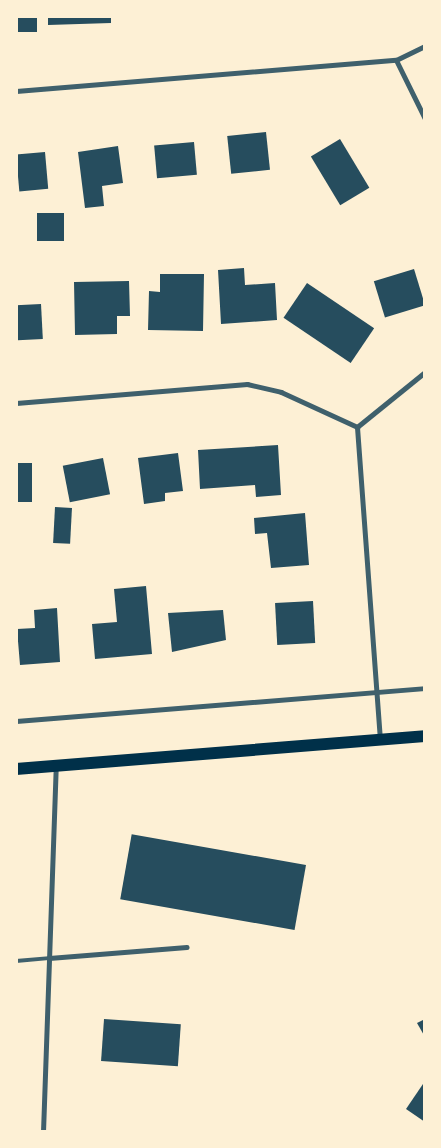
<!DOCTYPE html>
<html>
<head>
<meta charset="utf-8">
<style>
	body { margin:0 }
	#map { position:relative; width:441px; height:1148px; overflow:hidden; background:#fdf0d5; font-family:Bitter,serif }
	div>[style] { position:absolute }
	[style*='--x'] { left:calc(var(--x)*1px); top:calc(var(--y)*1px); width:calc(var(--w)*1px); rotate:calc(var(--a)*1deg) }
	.building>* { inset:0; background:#264d5e; transform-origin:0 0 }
	.service>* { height:4px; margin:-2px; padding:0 2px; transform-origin:2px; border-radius:2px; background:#3f606c }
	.minor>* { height:5px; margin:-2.5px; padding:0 2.5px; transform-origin:2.5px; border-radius:2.5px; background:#3f606c }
	.primary>* { height:12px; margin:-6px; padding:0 6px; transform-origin:6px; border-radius:6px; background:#003049 }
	span { translate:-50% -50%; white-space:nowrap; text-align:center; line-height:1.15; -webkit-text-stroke:4px #fdf0d5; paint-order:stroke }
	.frame { position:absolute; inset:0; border:18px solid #fdf0d5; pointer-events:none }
</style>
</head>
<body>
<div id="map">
	<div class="building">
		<div style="left:16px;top:16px;width:21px;height:16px"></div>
		<div style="clip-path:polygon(48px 16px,111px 16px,111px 23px,48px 25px)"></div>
		<div style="left:266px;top:132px;width:38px;height:39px;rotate:84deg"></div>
		<div style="left:340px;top:139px;width:57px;height:34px;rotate:59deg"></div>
		<div style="left:194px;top:142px;width:33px;height:40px;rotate:85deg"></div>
		<div style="clip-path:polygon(118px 146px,123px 183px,102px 186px,104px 206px,85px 208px,78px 152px)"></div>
		<div style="left:45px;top:152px;width:37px;height:29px;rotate:85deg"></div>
		<div style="left:37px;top:213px;width:27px;height:28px"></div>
		<div style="clip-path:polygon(244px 268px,245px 285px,275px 283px,277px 320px,221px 324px,218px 270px)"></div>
		<div style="left:414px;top:269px;width:38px;height:42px;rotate:73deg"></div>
		<div style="clip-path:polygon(160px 274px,204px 274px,203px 331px,148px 330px,149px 291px,160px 292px)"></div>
		<div style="clip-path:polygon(129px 281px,130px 316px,117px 316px,117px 334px,75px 335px,74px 282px)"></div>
		<div style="left:307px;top:283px;width:81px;height:42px;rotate:34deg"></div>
		<div style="left:41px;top:304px;width:35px;height:25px;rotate:87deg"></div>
		<div style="clip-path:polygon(278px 445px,281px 495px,256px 497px,255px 485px,200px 489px,198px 450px)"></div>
		<div style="clip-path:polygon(178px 453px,183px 491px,165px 493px,165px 501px,144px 504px,138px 458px)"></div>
		<div style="left:103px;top:458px;width:37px;height:41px;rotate:79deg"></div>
		<div style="left:16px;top:463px;width:16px;height:39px"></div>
		<div style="left:55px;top:507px;width:17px;height:36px;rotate:3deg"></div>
		<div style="clip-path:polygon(305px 513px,309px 565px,271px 568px,267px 533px,255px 534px,254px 518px)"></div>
		<div style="clip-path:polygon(146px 586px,152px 654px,95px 659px,92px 624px,117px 622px,114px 589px)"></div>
		<div style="left:313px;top:601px;width:42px;height:38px;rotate:87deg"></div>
		<div style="clip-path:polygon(57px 608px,60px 662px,20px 665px,17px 629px,35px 628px,34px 610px)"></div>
		<div style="clip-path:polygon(223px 610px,226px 640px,172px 652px,168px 613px)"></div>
		<div style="left:306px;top:865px;width:66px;height:177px;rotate:100deg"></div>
		<div style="left:104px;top:1019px;width:77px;height:42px;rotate:4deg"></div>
		<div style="clip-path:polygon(425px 1019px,425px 1037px,417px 1023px)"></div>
		<div style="clip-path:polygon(425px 1081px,425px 1122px,406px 1109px)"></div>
	</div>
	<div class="service">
		<div style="--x:16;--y:961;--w:33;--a:-5"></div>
	</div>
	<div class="minor">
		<div style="--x:396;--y:60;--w:66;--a:63.8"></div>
		<div style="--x:16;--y:91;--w:381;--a:-4.7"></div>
		<div style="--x:396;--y:60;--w:32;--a:-26"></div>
		<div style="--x:16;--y:403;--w:232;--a:-4.7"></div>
		<div style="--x:247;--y:384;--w:35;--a:13"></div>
		<div style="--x:281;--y:392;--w:84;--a:24.7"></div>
		<div style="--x:357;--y:427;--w:312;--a:85.8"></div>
		<div style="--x:357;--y:427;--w:87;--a:-39"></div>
		<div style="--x:16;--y:721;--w:410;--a:-4.6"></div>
		<div style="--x:49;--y:958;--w:138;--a:-4.6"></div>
		<div style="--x:43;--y:1132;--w:366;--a:-88"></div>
	</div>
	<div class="primary">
		<div style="--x:16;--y:769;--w:410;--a:-4.6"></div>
	</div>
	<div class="frame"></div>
</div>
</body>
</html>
